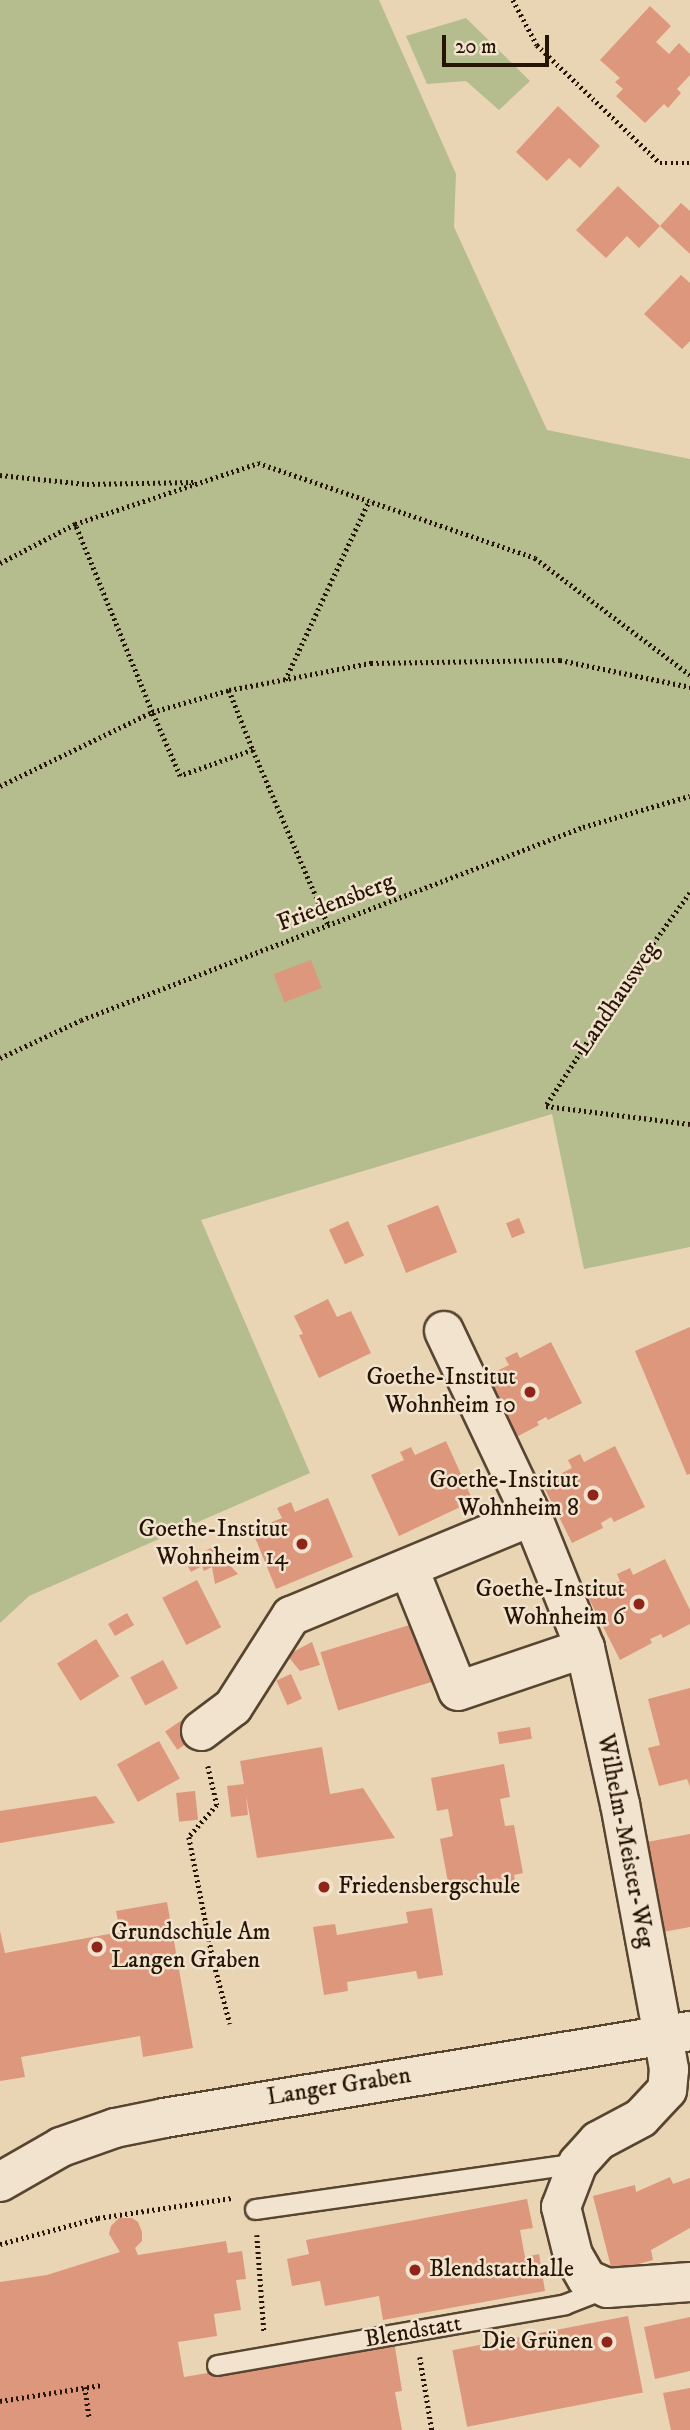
<!DOCTYPE html>
<html>
<head>
<meta charset="utf-8">
<style>
	body { margin:0 }
	#map { position:relative; width:690px; height:2430px; overflow:hidden; background:#e9d4b4; font-family:"IM FELL DW Pica",serif }
	div>[style] { position:absolute }
	[style*='--x'] { left:calc(var(--x)*1px); top:calc(var(--y)*1px); width:calc(var(--w)*1px); rotate:calc(var(--a)*1deg) }
	.green>* { inset:0; background:#b5bd8e }
	.building>* { inset:0; background:#dd977d; transform-origin:0 0 }
	.path>* { height:4.5px; margin-top:-2.25px; transform-origin:0; background:repeating-linear-gradient(90deg,#261504 0 2px,transparent 0 5.5px) }
	.roads { filter:drop-shadow(2px 0 #574530) drop-shadow(-2px 0 #574530) drop-shadow(0 2px #574530) drop-shadow(0 -2px #574530) }
	.service>* { height:19px; margin:-9.5px; padding:0 9.5px; transform-origin:9.5px; border-radius:9.5px; background:#f1e3ce }
	.minor>* { height:38px; margin:-19px; padding:0 19px; transform-origin:19px; border-radius:19px; background:#f1e3ce }
	.secondary>* { height:38px; margin:-19px; padding:0 19px; transform-origin:19px; border-radius:19px; background:#f1e3ce }
	.dots>* { width:19px; height:19px; translate:-50% -50%; box-sizing:border-box; border:4px solid #f1e3ce; border-radius:50% }
	span { translate:-50% -50%; white-space:nowrap; text-align:center; line-height:1.15; -webkit-text-stroke:5px #f1e3ce; paint-order:stroke }
	.street-label { font-size:24px; color:#261504 }
	.poi-label { font-size:24px; color:#261504 }
	.right { translate:-100% -50%; text-align:right }
	.left { translate:0 -50%; text-align:left }
	.scale { position:absolute; left:442px; top:35px; width:107px; height:32px; box-sizing:border-box; border:4px solid #261504; border-top:0; padding-left:9px; font-size:21px; line-height:24px; white-space:nowrap; color:#261504; -webkit-text-stroke:5px #f1e3ce; paint-order:stroke }
</style>
</head>
<body>
<div id="map">
	<div class="green">
		<div style="clip-path:polygon(0 0,379px 0,456px 174px,454px 227px,547px 430px,690px 459px,690px 1247px,584px 1269px,552px 1114px,201px 1220px,310px 1473px,29px 1596px,0 1623px)"></div>
		<div style="clip-path:polygon(466px 18px,530px 81px,499px 110px,466px 81px,427px 84px,406px 36px)"></div>
	</div>
	<div class="building">
		<div style="clip-path:polygon(650px 6px,671px 26px,656px 42px,669px 54px,679px 43px,690px 54px,690px 75px,677px 89px,681px 93px,668px 108px,664px 104px,645px 123px,616px 96px,623px 89px,615px 82px,620px 78px,600px 60px)"></div>
		<div style="clip-path:polygon(558px 106px,600px 146px,580px 168px,569px 158px,547px 181px,516px 152px)"></div>
		<div style="clip-path:polygon(618px 186px,660px 226px,639px 248px,627px 236px,606px 258px,576px 230px)"></div>
		<div style="clip-path:polygon(681px 203px,690px 211px,690px 254px,660px 226px)"></div>
		<div style="clip-path:polygon(681px 275px,690px 283px,690px 341px,682px 349px,644px 314px)"></div>
		<div style="left:311px;top:960px;width:30px;height:40px;rotate:69deg"></div>
		<div style="left:438px;top:1205px;width:51px;height:55px;rotate:68deg"></div>
		<div style="left:519px;top:1218px;width:16px;height:14px;rotate:68deg"></div>
		<div style="left:348px;top:1221px;width:38px;height:21px;rotate:65deg"></div>
		<div style="clip-path:polygon(328px 1299px,337px 1317px,351px 1311px,371px 1353px,319px 1378px,299px 1335px,303px 1334px,294px 1316px)"></div>
		<div style="clip-path:polygon(690px 1327px,690px 1474px,687px 1475px,635px 1351px)"></div>
		<div style="clip-path:polygon(551px 1342px,582px 1403px,548px 1420px,546px 1417px,537px 1422px,539px 1425px,509px 1441px,477px 1381px,509px 1365px,505px 1358px,517px 1352px,520px 1358px)"></div>
		<div style="clip-path:polygon(446px 1441px,473px 1501px,399px 1536px,371px 1475px,404px 1460px,400px 1452px,411px 1447px,415px 1455px)"></div>
		<div style="clip-path:polygon(615px 1446px,645px 1507px,614px 1522px,611px 1517px,601px 1523px,603px 1528px,572px 1543px,542px 1483px,572px 1468px,568px 1460px,580px 1454px,584px 1462px)"></div>
		<div style="clip-path:polygon(328px 1498px,353px 1557px,276px 1589px,252px 1530px,282px 1518px,277px 1508px,291px 1502px,295px 1512px)"></div>
		<div style="clip-path:polygon(217px 1545px,225px 1560px,238px 1574px,215px 1584px,212px 1567px,204px 1571px,202px 1566px,191px 1572px,185px 1561px)"></div>
		<div style="clip-path:polygon(665px 1559px,690px 1610px,690px 1624px,663px 1638px,661px 1634px,650px 1639px,652px 1643px,620px 1660px,588px 1597px,620px 1581px,617px 1574px,630px 1568px,633px 1575px)"></div>
		<div style="left:197px;top:1580px;width:53px;height:39px;rotate:63deg"></div>
		<div style="left:127px;top:1613px;width:14px;height:22px;rotate:60deg"></div>
		<div style="left:416px;top:1623px;width:61px;height:100px;rotate:73deg"></div>
		<div style="left:96px;top:1639px;width:44px;height:46px;rotate:58deg"></div>
		<div style="clip-path:polygon(312px 1642px,320px 1665px,300px 1671px,287px 1655px)"></div>
		<div style="left:163px;top:1660px;width:32px;height:37px;rotate:62deg"></div>
		<div style="left:291px;top:1674px;width:27px;height:16px;rotate:66deg"></div>
		<div style="clip-path:polygon(690px 1688px,690px 1787px,687px 1779px,659px 1786px,648px 1748px,660px 1745px,648px 1699px)"></div>
		<div style="left:185px;top:1718px;width:22px;height:24px;rotate:56deg"></div>
		<div style="left:530px;top:1727px;width:12px;height:33px;rotate:81deg"></div>
		<div style="left:159px;top:1741px;width:43px;height:48px;rotate:61deg"></div>
		<div style="clip-path:polygon(322px 1747px,330px 1794px,363px 1788px,395px 1838px,257px 1858px,246px 1795px,248px 1815px,231px 1817px,227px 1786px,244px 1784px,240px 1761px)"></div>
		<div style="clip-path:polygon(504px 1764px,510px 1797px,500px 1799px,505px 1826px,514px 1825px,523px 1873px,514px 1875px,516px 1886px,500px 1888px,498px 1878px,449px 1888px,440px 1839px,453px 1836px,448px 1809px,437px 1811px,431px 1778px)"></div>
		<div style="left:195px;top:1791px;width:29px;height:19px;rotate:84deg"></div>
		<div style="clip-path:polygon(96px 1796px,115px 1823px,0 1843px,0 1811px)"></div>
		<div style="clip-path:polygon(690px 1834px,690px 1927px,663px 1932px,647px 1842px)"></div>
		<div style="clip-path:polygon(167px 1902px,193px 2048px,143px 2057px,140px 2036px,21px 2057px,25px 2077px,0 2081px,0 1931px,5px 1953px,120px 1932px,116px 1911px)"></div>
		<div style="clip-path:polygon(432px 1908px,443px 1975px,418px 1979px,416px 1971px,347px 1982px,348px 1991px,324px 1995px,313px 1927px,335px 1924px,337px 1935px,408px 1923px,406px 1912px)"></div>
		<div style="clip-path:polygon(670px 2177px,673px 2184px,690px 2178px,690px 2228px,651px 2250px,653px 2260px,612px 2271px,593px 2196px,635px 2185px,636px 2192px)"></div>
		<div style="clip-path:polygon(527px 2199px,533px 2228px,520px 2230px,525px 2257px,539px 2254px,545px 2291px,383px 2320px,379px 2296px,325px 2306px,320px 2281px,292px 2286px,287px 2259px,309px 2254px,306px 2240px)"></div>
		<div style="clip-path:polygon(119px 2218px,132px 2218px,138px 2222px,142px 2232px,142px 2241px,135px 2248px,138px 2255px,226px 2241px,228px 2253px,242px 2251px,246px 2279px,236px 2280px,241px 2310px,214px 2314px,217px 2336px,178px 2342px,184px 2377px,394px 2341px,402px 2391px,395px 2392px,402px 2430px,0 2430px,0 2282px,47px 2275px,120px 2252px,109px 2234px,111px 2226px)"></div>
		<div style="left:628px;top:2316px;width:78px;height:179px;rotate:79deg"></div>
		<div style="clip-path:polygon(690px 2317px,690px 2371px,655px 2379px,644px 2327px)"></div>
		<div style="clip-path:polygon(690px 2388px,690px 2430px,671px 2430px,663px 2393px)"></div>
	</div>
	<div class="path">
		<div style="--x:513;--y:0;--w:51;--a:61.9"></div>
		<div style="--x:537;--y:45;--w:170;--a:43.8"></div>
		<div style="--x:660;--y:163;--w:30;--a:0"></div>
		<div style="--x:0;--y:475;--w:87;--a:5.9"></div>
		<div style="--x:87;--y:484;--w:108;--a:-1.1"></div>
		<div style="--x:0;--y:563;--w:85;--a:-27.5"></div>
		<div style="--x:75;--y:524;--w:193;--a:-18.4"></div>
		<div style="--x:258;--y:463;--w:293;--a:18.9"></div>
		<div style="--x:535;--y:558;--w:194;--a:37"></div>
		<div style="--x:285;--y:680;--w:198;--a:-64.9"></div>
		<div style="--x:229;--y:690;--w:65;--a:68.2"></div>
		<div style="--x:253;--y:750;--w:77;--a:160.4"></div>
		<div style="--x:180;--y:776;--w:70;--a:-113.6"></div>
		<div style="--x:152;--y:712;--w:80;--a:-15.9"></div>
		<div style="--x:229;--y:690;--w:145;--a:-10.8"></div>
		<div style="--x:371;--y:663;--w:189;--a:-0.9"></div>
		<div style="--x:560;--y:660;--w:133;--a:11.7"></div>
		<div style="--x:253;--y:750;--w:189;--a:66.7"></div>
		<div style="--x:0;--y:786;--w:169;--a:-26"></div>
		<div style="--x:152;--y:712;--w:203;--a:-112.3"></div>
		<div style="--x:690;--y:893;--w:94;--a:125.9"></div>
		<div style="--x:635;--y:969;--w:163;--a:123"></div>
		<div style="--x:546;--y:1106;--w:145;--a:7.1"></div>
		<div style="--x:0;--y:1058;--w:89;--a:-25.1"></div>
		<div style="--x:81;--y:1020;--w:538;--a:-21.03"></div>
		<div style="--x:583;--y:827;--w:111;--a:-16.2"></div>
		<div style="--x:208;--y:1766;--w:40;--a:77"></div>
		<div style="--x:217;--y:1805;--w:43;--a:131.2"></div>
		<div style="--x:189;--y:1837;--w:124;--a:78.9"></div>
		<div style="--x:213;--y:1959;--w:67;--a:75.3"></div>
		<div style="--x:257;--y:2235;--w:96;--a:85.8"></div>
		<div style="--x:0;--y:2244;--w:101;--a:-14.9"></div>
		<div style="--x:98;--y:2218;--w:135;--a:-8.5"></div>
		<div style="--x:420;--y:2357;--w:74;--a:80.7"></div>
		<div style="--x:85;--y:2387;--w:30;--a:82"></div>
		<div style="--x:0;--y:2401;--w:103;--a:-8.9"></div>
	</div>
	<div class="roads">
		<div class="service">
			<div style="--x:255;--y:2209;--w:326;--a:-8.1"></div>
			<div style="--x:217;--y:2365;--w:353;--a:-9.9"></div>
			<div style="--x:565;--y:2304;--w:44;--a:-21.3"></div>
		</div>
		<div class="minor">
			<div style="--x:444;--y:1331;--w:205;--a:64.6"></div>
			<div style="--x:409;--y:1569;--w:131;--a:68.1"></div>
			<div style="--x:458;--y:1691;--w:134;--a:-18.7"></div>
			<div style="--x:201;--y:1731;--w:40;--a:-37"></div>
			<div style="--x:233;--y:1707;--w:108;--a:-57.5"></div>
			<div style="--x:291;--y:1616;--w:261;--a:-22.5"></div>
			<div style="--x:532;--y:1516;--w:142;--a:68.1"></div>
			<div style="--x:585;--y:1648;--w:160;--a:77.4"></div>
			<div style="--x:620;--y:1804;--w:235;--a:79.5"></div>
			<div style="--x:663;--y:2035;--w:35;--a:80"></div>
			<div style="--x:669;--y:2069;--w:21;--a:95"></div>
			<div style="--x:667;--y:2090;--w:38;--a:133"></div>
			<div style="--x:641;--y:2118;--w:49;--a:151.9"></div>
			<div style="--x:598;--y:2141;--w:30;--a:132"></div>
			<div style="--x:578;--y:2163;--w:47;--a:111.1"></div>
			<div style="--x:561;--y:2207;--w:49;--a:76"></div>
			<div style="--x:573;--y:2255;--w:28;--a:60"></div>
			<div style="--x:587;--y:2279;--w:22;--a:24"></div>
			<div style="--x:607;--y:2288;--w:83;--a:-4.1"></div>
		</div>
		<div class="secondary">
			<div style="--x:0;--y:2182;--w:70;--a:-29.8"></div>
			<div style="--x:61;--y:2147;--w:57;--a:-19.4"></div>
			<div style="--x:115;--y:2128;--w:50;--a:-11.5"></div>
			<div style="--x:164;--y:2118;--w:533;--a:-9.39"></div>
		</div>
	</div>
	<div class="dots">
		<div style="left:530px;top:1392px;background:#8f2418"></div>
		<div style="left:593px;top:1495px;background:#8f2418"></div>
		<div style="left:302px;top:1544px;background:#8f2418"></div>
		<div style="left:639px;top:1604px;background:#8f2418"></div>
		<div style="left:324px;top:1887px;background:#8f2418"></div>
		<div style="left:97px;top:1947px;background:#8f2418"></div>
		<div style="left:415px;top:2270px;background:#8f2418"></div>
		<div style="left:607px;top:2342px;background:#8f2418"></div>
	</div>
	<div class="street-label">
		<span style="left:336px;top:903px;rotate:-21deg">Friedensberg</span>
		<span style="left:617px;top:999px;rotate:-56deg">Landhausweg</span>
		<span style="left:625px;top:1841px;rotate:79deg">Wilhelm-Meister-Weg</span>
		<span style="left:339px;top:2087px;rotate:-9deg">Langer Graben</span>
		<span style="left:413px;top:2332px;rotate:-10deg">Blendstatt</span>
	</div>
	<div class="poi-label">
		<span class="right" style="left:516px;top:1392px">Goethe-Institut<br>Wohnheim 10</span>
		<span class="right" style="left:579px;top:1495px">Goethe-Institut<br>Wohnheim 8</span>
		<span class="right" style="left:288px;top:1544px">Goethe-Institut<br>Wohnheim 14</span>
		<span class="right" style="left:625px;top:1604px">Goethe-Institut<br>Wohnheim 6</span>
		<span class="left" style="left:338px;top:1887px">Friedensbergschule</span>
		<span class="left" style="left:111px;top:1947px">Grundschule Am<br>Langen Graben</span>
		<span class="left" style="left:429px;top:2270px">Blendstatthalle</span>
		<span class="right" style="left:593px;top:2342px">Die Grünen</span>
	</div>
	<div class="scale">20 m</div>
</div>
</body>
</html>
